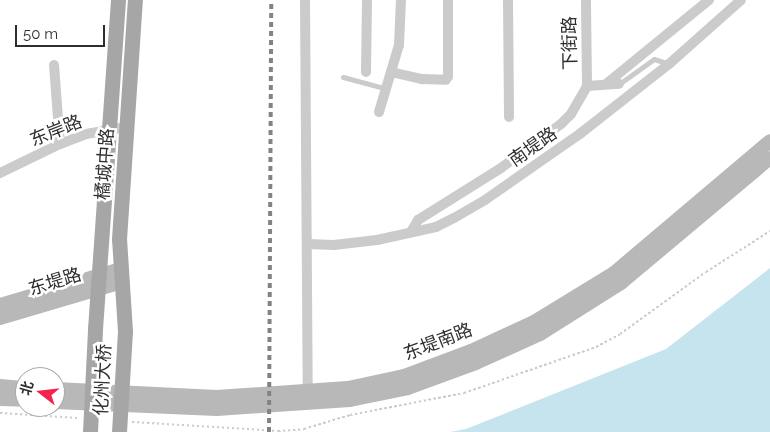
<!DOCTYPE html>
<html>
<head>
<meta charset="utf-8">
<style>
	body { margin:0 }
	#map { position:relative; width:770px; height:432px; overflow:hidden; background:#fff; font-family:Raleway,"Noto Sans SC",sans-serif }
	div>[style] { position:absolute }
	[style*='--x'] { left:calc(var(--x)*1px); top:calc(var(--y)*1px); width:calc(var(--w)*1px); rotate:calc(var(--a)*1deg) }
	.water>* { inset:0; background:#c5e4ee }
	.path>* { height:2px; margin-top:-1px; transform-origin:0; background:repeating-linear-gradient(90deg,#cbcbcb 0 2.5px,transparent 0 5px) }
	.lane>* { height:5px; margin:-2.5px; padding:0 2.5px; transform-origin:2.5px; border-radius:2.5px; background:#cbcbcb }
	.street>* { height:10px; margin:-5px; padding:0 5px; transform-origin:5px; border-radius:5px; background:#cbcbcb }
	.secondary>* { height:14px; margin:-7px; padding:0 7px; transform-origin:7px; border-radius:7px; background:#b8b8b8 }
	.primary>* { height:15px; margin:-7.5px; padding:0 7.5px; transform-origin:7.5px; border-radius:7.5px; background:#a6a6a6 }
	.rail>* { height:4px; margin-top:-2px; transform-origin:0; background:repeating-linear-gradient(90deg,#838383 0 5px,transparent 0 9px) }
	span { translate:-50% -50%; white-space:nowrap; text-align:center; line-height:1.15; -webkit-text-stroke:5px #fff; paint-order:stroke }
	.street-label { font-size:18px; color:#2e2e2e }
	.north { position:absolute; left:15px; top:367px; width:50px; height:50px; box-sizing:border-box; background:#fff; border:1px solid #ababab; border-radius:50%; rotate:286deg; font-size:14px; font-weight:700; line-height:20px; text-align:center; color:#2e2e2e }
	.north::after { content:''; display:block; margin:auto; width:18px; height:22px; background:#f3234e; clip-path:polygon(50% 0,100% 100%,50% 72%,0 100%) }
	.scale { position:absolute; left:15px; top:25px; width:90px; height:22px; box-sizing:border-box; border:2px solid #2e2e2e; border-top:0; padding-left:6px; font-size:15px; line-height:18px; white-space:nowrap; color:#2e2e2e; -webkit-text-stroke:4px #fff; paint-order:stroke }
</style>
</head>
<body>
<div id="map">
	<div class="water">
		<div style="clip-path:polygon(770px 268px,770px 432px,450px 432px,466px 429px,666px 349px)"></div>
	</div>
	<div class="path">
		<div style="--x:0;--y:413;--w:78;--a:3.7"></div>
		<div style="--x:132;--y:422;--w:146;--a:3.5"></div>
		<div style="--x:278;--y:431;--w:26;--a:-4"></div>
		<div style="--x:304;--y:429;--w:48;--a:-16.9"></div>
		<div style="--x:350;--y:415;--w:116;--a:-10.9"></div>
		<div style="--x:464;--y:393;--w:140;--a:-19.2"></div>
		<div style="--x:596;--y:347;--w:27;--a:-28"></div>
		<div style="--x:620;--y:334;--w:106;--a:-35.8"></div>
		<div style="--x:706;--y:272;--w:76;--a:-32.6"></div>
	</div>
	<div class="lane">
		<div style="--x:343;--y:77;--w:39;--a:15"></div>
		<div style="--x:381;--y:87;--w:6;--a:-18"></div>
		<div style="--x:619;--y:84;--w:43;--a:-35.5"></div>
		<div style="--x:654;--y:59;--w:16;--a:18"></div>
	</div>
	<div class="street">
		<div style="--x:305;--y:0;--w:396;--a:89.6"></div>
		<div style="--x:508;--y:0;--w:117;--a:89.5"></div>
		<div style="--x:54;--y:65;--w:79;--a:85.7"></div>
		<div style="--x:366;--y:72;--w:72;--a:-89.2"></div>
		<div style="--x:391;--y:72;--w:32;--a:13"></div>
		<div style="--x:422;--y:79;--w:24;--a:2"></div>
		<div style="--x:448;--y:77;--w:77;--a:-90"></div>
		<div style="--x:606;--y:84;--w:133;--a:-39.2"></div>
		<div style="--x:587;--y:86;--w:32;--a:-4"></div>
		<div style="--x:379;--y:112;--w:70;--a:-73.4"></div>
		<div style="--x:399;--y:45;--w:45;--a:-87.5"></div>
		<div style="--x:0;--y:173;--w:67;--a:-25.8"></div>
		<div style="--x:60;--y:144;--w:28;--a:-21"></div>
		<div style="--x:86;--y:134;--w:41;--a:-9.9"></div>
		<div style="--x:411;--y:232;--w:14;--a:-60"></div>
		<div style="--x:418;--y:220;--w:98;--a:-32.1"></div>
		<div style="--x:501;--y:168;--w:74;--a:-36.3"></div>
		<div style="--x:561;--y:124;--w:14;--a:-45"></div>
		<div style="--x:571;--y:114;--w:32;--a:-60"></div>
		<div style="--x:587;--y:86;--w:86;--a:-90.7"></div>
		<div style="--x:308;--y:244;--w:26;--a:2"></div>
		<div style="--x:334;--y:245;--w:43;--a:-6.6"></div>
		<div style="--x:377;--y:240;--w:60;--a:-12.4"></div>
		<div style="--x:436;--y:227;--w:20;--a:-27"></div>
		<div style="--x:454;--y:218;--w:36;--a:-30"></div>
		<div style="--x:485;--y:200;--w:117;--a:-34.9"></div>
		<div style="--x:581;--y:133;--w:112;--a:-38.1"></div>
		<div style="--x:669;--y:64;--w:96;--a:-41.6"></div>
	</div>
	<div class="secondary">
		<div style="--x:0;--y:305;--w:126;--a:-16.6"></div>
		<div style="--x:0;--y:318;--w:127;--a:-16.4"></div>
		<div style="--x:0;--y:386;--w:25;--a:5"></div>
		<div style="--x:55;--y:389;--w:162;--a:2.8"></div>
		<div style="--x:217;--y:397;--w:131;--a:-3.9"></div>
		<div style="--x:348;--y:388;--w:57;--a:-12.1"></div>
		<div style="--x:404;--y:376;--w:72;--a:-20.5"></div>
		<div style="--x:471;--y:351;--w:69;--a:-24.7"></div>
		<div style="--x:534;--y:322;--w:94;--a:-31.5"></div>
		<div style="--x:614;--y:273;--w:204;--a:-40.2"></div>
		<div style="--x:0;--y:399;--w:25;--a:2"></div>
		<div style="--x:55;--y:402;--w:162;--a:2.5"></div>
		<div style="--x:217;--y:409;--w:133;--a:-3.9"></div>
		<div style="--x:350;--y:400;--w:59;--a:-11.7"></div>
		<div style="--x:408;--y:388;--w:72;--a:-20.2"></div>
		<div style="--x:476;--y:363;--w:70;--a:-24.4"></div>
		<div style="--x:540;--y:334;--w:96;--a:-32.2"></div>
		<div style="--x:621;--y:283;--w:194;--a:-40"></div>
	</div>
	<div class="primary">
		<div style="--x:90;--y:432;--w:103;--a:-87.2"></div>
		<div style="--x:95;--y:329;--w:330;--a:-86"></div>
		<div style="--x:119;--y:432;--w:101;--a:-86.6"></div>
		<div style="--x:125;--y:331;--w:92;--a:-93.7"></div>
		<div style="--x:119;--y:239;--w:240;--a:-86.2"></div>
	</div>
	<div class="rail">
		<div style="--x:269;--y:432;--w:432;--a:-89.7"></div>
	</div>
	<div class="street-label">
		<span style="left:570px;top:43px;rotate:-91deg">下街路</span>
		<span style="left:56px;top:131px;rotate:-22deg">东岸路</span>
		<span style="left:533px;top:147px;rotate:-35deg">南堤路</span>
		<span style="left:105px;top:164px;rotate:-86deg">橘城中路</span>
		<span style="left:55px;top:282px;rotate:-17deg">东堤路</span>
		<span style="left:438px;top:342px;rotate:-21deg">东堤南路</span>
		<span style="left:103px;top:380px;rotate:-87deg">化州大桥</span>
	</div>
	<div class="north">北</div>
	<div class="scale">50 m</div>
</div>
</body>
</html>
